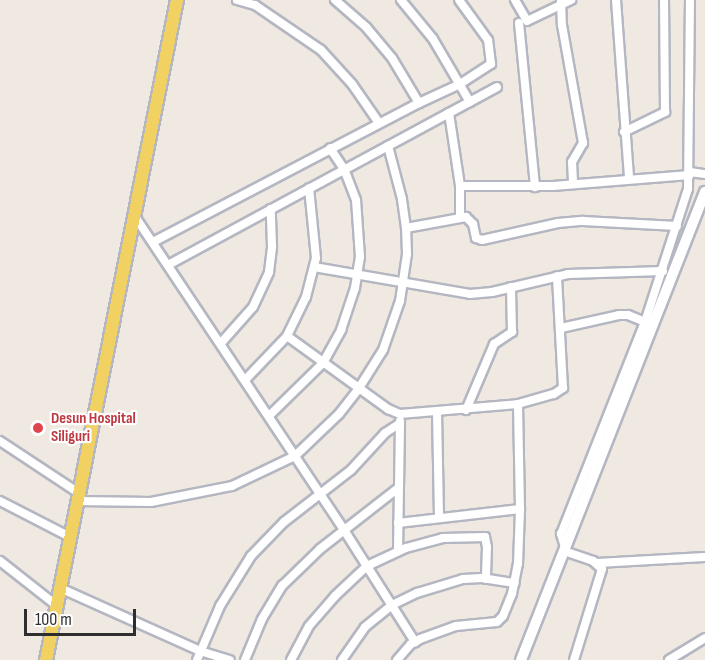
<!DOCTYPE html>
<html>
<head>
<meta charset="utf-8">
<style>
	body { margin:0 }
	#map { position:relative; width:705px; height:660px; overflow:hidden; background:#efe9e1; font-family:"Sofia Sans Condensed",sans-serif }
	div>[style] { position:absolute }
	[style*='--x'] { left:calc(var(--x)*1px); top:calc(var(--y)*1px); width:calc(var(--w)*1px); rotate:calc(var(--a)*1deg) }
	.roads { filter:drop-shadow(2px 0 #b4b7c1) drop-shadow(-2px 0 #b4b7c1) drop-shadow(0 2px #b4b7c1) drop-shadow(0 -2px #b4b7c1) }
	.street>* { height:8px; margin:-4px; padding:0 4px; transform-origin:4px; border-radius:4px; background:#fff }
	.secondary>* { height:10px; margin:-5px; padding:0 5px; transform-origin:5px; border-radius:5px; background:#fff }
	.primary>* { height:12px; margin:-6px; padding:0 6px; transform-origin:6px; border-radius:6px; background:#f2d163 }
	.dots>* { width:16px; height:16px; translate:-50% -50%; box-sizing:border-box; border:3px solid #fff; border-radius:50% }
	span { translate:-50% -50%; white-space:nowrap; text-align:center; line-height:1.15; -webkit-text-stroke:4.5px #fff; paint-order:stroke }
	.health-label { font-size:16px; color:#be3a42; font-weight:700 }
	.left { translate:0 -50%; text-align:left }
	.scale { position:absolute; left:24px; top:609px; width:112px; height:27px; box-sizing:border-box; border:3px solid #2e2e2e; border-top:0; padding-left:8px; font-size:18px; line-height:21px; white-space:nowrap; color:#2e2e2e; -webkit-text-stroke:4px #fff; paint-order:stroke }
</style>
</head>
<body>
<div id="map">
	<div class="roads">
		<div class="street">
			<div style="--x:237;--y:0;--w:19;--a:16"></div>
			<div style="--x:255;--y:5;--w:80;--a:34.3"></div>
			<div style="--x:321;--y:50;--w:46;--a:47.6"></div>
			<div style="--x:352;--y:84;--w:47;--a:55.3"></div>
			<div style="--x:401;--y:0;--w:50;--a:50.6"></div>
			<div style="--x:433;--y:39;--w:73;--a:59.6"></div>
			<div style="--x:515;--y:0;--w:24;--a:60"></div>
			<div style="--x:527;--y:21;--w:49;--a:-25.5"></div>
			<div style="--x:561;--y:0;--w:25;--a:88"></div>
			<div style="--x:562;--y:25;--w:120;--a:79.9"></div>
			<div style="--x:583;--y:143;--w:22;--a:120"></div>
			<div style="--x:572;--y:162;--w:22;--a:87"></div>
			<div style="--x:616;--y:0;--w:179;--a:85.8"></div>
			<div style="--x:519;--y:23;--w:165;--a:84.4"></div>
			<div style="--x:419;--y:103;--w:45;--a:-24.9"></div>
			<div style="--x:460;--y:84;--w:37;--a:-33"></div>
			<div style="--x:491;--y:64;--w:24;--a:-97"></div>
			<div style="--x:488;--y:40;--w:49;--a:-125.9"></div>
			<div style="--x:449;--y:113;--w:74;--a:81.4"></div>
			<div style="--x:460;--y:186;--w:31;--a:90"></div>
			<div style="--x:624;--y:132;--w:46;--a:-26"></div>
			<div style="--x:665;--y:112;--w:112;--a:-90.5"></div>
			<div style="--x:690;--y:172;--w:15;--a:8"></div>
			<div style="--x:460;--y:186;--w:93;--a:0"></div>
			<div style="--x:553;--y:186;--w:137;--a:-4.6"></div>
			<div style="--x:134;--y:215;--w:379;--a:56.3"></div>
			<div style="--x:344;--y:530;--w:133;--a:57.6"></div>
			<div style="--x:406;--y:228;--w:61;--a:-10.4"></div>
			<div style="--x:466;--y:217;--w:10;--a:45"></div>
			<div style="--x:473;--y:224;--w:14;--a:78"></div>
			<div style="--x:476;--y:238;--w:6;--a:18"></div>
			<div style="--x:482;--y:240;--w:78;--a:-12.6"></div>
			<div style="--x:558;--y:223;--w:25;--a:-5"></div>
			<div style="--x:583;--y:221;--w:94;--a:3"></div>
			<div style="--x:153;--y:242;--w:300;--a:-27.6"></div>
			<div style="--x:419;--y:103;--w:52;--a:-121"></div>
			<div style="--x:392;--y:58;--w:40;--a:-130"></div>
			<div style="--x:366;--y:27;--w:41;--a:-138.9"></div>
			<div style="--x:168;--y:265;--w:374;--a:-28.4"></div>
			<div style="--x:314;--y:267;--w:158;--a:9.8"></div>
			<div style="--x:470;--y:294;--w:22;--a:-5"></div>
			<div style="--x:492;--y:292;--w:78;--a:-13.3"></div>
			<div style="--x:568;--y:274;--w:95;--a:-1.8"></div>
			<div style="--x:561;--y:328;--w:59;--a:-12.6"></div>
			<div style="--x:619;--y:315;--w:9;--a:0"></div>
			<div style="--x:628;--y:315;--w:18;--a:22"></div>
			<div style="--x:287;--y:336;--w:125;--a:35.9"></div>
			<div style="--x:388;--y:409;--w:13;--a:23"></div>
			<div style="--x:400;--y:414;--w:118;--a:-4.8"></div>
			<div style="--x:518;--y:404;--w:37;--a:-16"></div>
			<div style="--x:554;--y:394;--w:11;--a:-34"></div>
			<div style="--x:563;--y:388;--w:112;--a:-93.1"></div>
			<div style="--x:221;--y:343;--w:48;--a:-48.4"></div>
			<div style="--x:253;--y:307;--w:38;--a:-65"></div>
			<div style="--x:269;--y:272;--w:26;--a:-83"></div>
			<div style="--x:272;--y:246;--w:37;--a:-92"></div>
			<div style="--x:245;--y:380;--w:61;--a:-46.3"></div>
			<div style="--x:287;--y:336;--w:43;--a:-64"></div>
			<div style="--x:306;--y:297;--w:40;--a:-75.6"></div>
			<div style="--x:316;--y:258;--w:70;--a:-95.7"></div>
			<div style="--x:466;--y:410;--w:72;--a:-67"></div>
			<div style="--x:494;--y:344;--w:22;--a:-34"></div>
			<div style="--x:512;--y:332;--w:45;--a:-91.3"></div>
			<div style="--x:437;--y:412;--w:106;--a:88.9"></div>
			<div style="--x:269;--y:416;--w:76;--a:-44.5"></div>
			<div style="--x:323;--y:363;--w:38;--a:-61"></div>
			<div style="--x:341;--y:330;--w:44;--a:-71.6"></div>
			<div style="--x:355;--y:288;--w:31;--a:-81"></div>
			<div style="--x:360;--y:257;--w:57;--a:-94"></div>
			<div style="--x:356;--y:200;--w:33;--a:-111"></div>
			<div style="--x:344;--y:169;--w:25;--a:-124"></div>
			<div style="--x:0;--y:441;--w:95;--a:33.4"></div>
			<div style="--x:0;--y:501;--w:79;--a:27.2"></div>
			<div style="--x:77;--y:501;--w:74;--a:0.8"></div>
			<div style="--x:151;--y:502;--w:83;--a:-11.2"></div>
			<div style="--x:232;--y:486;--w:70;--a:-25.5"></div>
			<div style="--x:295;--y:456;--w:61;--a:-43.7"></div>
			<div style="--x:339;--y:414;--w:33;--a:-52"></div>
			<div style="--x:359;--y:388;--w:45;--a:-57.7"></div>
			<div style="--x:383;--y:350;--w:52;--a:-70.9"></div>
			<div style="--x:400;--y:301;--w:48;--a:-81.5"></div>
			<div style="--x:407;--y:254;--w:26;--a:-92"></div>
			<div style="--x:406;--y:228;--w:29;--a:-98"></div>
			<div style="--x:402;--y:199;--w:55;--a:-104.8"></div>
			<div style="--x:398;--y:523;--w:123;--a:-6.5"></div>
			<div style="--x:565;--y:547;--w:14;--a:-107"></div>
			<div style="--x:561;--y:534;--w:228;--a:-68.4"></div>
			<div style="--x:645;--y:322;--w:140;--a:-72.1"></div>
			<div style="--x:688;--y:189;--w:189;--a:-89.4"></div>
			<div style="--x:398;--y:551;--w:130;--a:-89.1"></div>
			<div style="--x:564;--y:551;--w:31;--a:19"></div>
			<div style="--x:593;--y:561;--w:12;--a:42"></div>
			<div style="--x:602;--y:569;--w:95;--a:107.1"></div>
			<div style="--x:0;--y:561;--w:71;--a:38.2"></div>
			<div style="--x:597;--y:563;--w:108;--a:-3.2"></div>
			<div style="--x:60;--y:588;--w:154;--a:24.2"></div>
			<div style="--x:200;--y:651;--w:31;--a:17"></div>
			<div style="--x:197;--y:660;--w:59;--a:-66.9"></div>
			<div style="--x:220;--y:606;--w:59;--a:-58.2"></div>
			<div style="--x:251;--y:556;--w:47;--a:-45.9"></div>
			<div style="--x:284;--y:522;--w:85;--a:-37.8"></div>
			<div style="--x:351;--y:470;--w:50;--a:-47.4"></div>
			<div style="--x:385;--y:433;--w:17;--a:-33"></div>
			<div style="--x:245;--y:660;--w:44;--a:-67.5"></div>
			<div style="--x:262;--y:619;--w:39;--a:-59"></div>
			<div style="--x:282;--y:586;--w:53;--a:-44.2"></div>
			<div style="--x:320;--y:549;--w:99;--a:-38"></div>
			<div style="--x:291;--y:660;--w:38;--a:-62"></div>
			<div style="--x:309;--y:626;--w:40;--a:-49"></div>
			<div style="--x:335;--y:596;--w:44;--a:-43.2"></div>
			<div style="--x:367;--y:566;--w:43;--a:-24.8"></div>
			<div style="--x:406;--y:548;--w:38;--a:-15"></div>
			<div style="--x:443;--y:538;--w:42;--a:-1.4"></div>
			<div style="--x:485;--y:537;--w:10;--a:79"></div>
			<div style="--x:487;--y:547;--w:32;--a:92"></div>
			<div style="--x:342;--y:660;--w:40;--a:-55.1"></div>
			<div style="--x:365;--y:627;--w:35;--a:-39"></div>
			<div style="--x:392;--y:605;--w:28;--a:-26"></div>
			<div style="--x:417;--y:593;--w:48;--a:-16.9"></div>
			<div style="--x:463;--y:579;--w:19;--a:-3"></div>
			<div style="--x:482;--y:578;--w:33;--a:9"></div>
			<div style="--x:397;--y:660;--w:21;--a:-49"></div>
			<div style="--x:411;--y:644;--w:10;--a:-29"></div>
			<div style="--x:420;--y:639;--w:38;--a:-20"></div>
			<div style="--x:456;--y:626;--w:41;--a:-5.6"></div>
			<div style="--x:497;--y:622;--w:8;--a:-45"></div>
			<div style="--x:503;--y:616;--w:24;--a:-68"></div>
			<div style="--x:512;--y:594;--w:31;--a:-79"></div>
			<div style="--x:518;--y:564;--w:55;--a:-87.9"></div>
			<div style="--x:520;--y:509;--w:105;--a:-91.1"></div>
			<div style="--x:669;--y:660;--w:42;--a:-31.4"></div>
		</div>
		<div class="secondary">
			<div style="--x:521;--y:660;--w:503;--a:-68.54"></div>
		</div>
		<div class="primary">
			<div style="--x:46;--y:660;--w:673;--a:-78.77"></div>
		</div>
	</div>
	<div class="dots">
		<div style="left:38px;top:428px;background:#e0444e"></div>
	</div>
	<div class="health-label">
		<span class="left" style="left:51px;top:428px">Desun Hospital<br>Siliguri</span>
	</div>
	<div class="scale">100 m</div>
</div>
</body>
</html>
